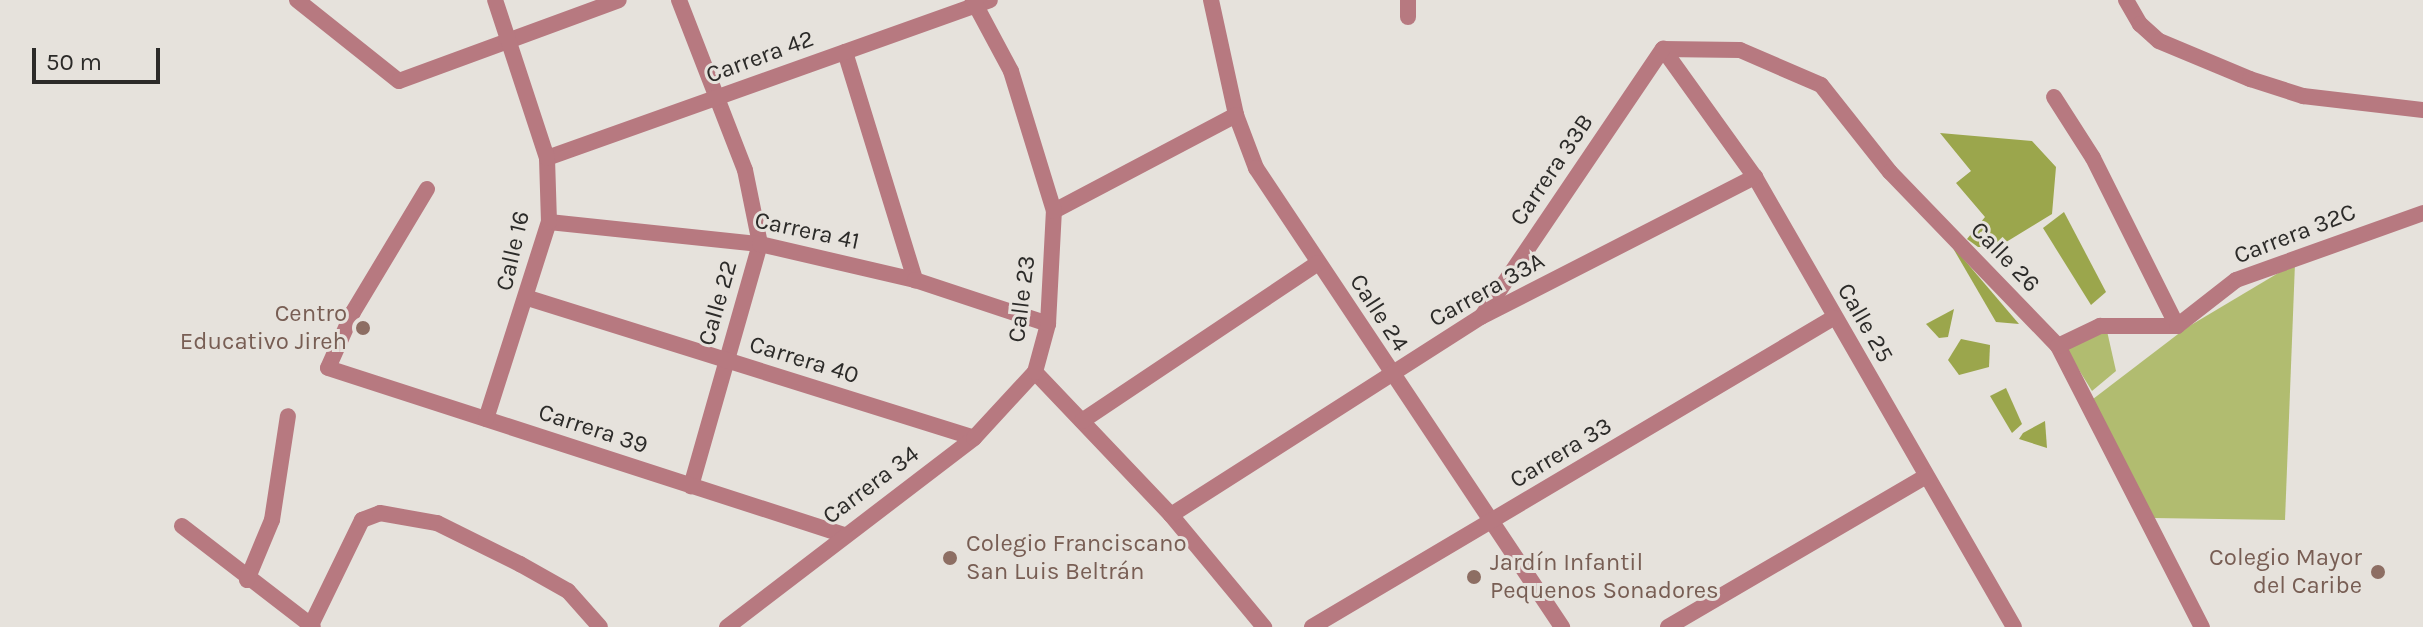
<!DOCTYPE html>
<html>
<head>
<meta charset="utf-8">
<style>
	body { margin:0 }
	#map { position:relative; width:2423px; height:627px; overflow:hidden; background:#e6e2dc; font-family:Karla,sans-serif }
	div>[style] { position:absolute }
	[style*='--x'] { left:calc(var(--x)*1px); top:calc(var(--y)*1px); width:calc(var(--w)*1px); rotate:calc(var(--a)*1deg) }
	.green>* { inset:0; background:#b1bc70 }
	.forest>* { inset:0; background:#9ba64c }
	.minor>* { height:16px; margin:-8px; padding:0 8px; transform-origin:8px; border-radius:8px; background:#b77980 }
	.dots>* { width:22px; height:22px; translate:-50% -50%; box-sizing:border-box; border:4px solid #e6e2dc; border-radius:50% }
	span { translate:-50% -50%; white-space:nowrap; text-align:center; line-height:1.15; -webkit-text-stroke:6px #e6e2dc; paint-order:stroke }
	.street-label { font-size:24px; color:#2c2b29 }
	.education-label { font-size:24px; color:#785e54 }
	.right { translate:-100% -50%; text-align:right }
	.left { translate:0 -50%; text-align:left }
	.scale { position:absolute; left:32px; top:48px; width:128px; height:36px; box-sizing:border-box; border:4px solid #2c2b29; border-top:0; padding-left:10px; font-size:24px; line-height:28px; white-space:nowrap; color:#2c2b29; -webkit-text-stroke:6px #e6e2dc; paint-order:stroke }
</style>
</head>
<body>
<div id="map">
	<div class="green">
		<div style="clip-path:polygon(2295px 263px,2285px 520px,2153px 518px,2093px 399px,2186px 328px)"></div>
		<div style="clip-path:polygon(2107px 331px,2116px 371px,2092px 391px,2066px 349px)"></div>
	</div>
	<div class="forest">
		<div style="clip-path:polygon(1940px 133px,2032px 141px,2056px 167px,2052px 214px,1998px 247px,1978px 247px,1967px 239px,1985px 217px,1956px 183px,1971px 171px)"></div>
		<div style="clip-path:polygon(2064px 212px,2106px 292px,2091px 305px,2043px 228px)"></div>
		<div style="clip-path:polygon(1950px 243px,2019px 324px,1996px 322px)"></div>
		<div style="clip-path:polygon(1954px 309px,1948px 337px,1939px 338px,1926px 324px)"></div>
		<div style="clip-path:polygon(1961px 339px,1990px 345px,1989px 367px,1959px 375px,1948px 360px)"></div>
		<div style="clip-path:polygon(2006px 388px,2022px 424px,2012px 433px,1990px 396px)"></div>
		<div style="clip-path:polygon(2045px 421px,2047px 448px,2019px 439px,2023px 433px)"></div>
	</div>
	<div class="minor">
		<div style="--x:297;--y:0;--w:130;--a:38.5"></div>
		<div style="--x:399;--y:81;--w:234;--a:-20.2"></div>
		<div style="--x:679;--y:0;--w:182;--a:68.8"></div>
		<div style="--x:745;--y:170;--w:76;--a:78.5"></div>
		<div style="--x:760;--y:244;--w:252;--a:105.9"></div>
		<div style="--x:1211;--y:0;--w:118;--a:77.7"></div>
		<div style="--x:1236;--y:115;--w:57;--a:69.3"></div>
		<div style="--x:1256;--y:168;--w:552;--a:56.31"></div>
		<div style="--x:2126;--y:0;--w:28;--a:60"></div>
		<div style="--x:2140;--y:24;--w:25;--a:42"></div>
		<div style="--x:2159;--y:41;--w:99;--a:22.7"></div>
		<div style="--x:2250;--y:79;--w:56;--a:17.8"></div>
		<div style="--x:2303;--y:96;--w:121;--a:6.7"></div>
		<div style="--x:1408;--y:17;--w:17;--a:-90"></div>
		<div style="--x:1663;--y:49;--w:77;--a:0.7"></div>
		<div style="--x:1740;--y:50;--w:88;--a:23.4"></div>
		<div style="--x:1821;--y:85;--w:111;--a:51.6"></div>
		<div style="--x:1890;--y:172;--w:242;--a:46"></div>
		<div style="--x:2058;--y:346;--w:316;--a:62.9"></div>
		<div style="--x:1663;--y:49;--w:158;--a:54.3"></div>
		<div style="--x:1755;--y:177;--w:519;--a:60.08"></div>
		<div style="--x:845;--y:52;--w:239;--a:72.9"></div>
		<div style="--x:2054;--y:97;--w:72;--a:57.4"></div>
		<div style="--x:2093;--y:158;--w:188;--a:63.4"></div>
		<div style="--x:547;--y:158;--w:470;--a:-19.6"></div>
		<div style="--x:427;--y:189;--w:144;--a:121"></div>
		<div style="--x:353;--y:312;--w:61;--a:114.1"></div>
		<div style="--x:328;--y:368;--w:542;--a:17.93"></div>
		<div style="--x:1054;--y:211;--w:206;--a:-27.8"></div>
		<div style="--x:549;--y:222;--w:212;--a:6"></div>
		<div style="--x:760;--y:244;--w:159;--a:13.1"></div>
		<div style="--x:915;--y:280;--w:140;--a:18.3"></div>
		<div style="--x:528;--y:298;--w:467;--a:17.4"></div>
		<div style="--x:1482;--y:316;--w:323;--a:-55.9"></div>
		<div style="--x:2058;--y:346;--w:47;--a:-25.5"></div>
		<div style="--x:2100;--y:326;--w:77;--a:0"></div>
		<div style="--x:2177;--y:326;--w:75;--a:-37.9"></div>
		<div style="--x:2236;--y:280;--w:199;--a:-19.7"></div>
		<div style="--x:1035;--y:372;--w:197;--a:46.4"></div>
		<div style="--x:1171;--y:515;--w:146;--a:50.3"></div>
		<div style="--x:486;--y:419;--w:207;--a:-72.3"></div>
		<div style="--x:549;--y:222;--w:64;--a:-91.8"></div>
		<div style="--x:547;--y:158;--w:166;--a:-108.2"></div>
		<div style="--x:1082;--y:421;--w:284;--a:-33.8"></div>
		<div style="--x:1171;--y:515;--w:368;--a:-32.6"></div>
		<div style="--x:1481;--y:317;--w:308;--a:-27.1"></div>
		<div style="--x:182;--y:526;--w:165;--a:37.6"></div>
		<div style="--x:247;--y:580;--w:65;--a:-67.4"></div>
		<div style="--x:272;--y:520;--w:105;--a:-81.3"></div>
		<div style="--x:311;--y:625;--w:117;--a:-64.1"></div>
		<div style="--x:362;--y:520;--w:19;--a:-21"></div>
		<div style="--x:380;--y:513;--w:58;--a:10"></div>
		<div style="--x:437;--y:523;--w:93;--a:26.3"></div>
		<div style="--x:520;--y:564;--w:55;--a:29.4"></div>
		<div style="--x:568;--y:591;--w:48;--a:48.4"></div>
		<div style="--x:727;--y:627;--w:311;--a:-37.4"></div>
		<div style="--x:974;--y:438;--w:90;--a:-47.3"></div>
		<div style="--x:1035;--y:372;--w:50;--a:-74.8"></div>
		<div style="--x:1048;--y:324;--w:113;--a:-87"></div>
		<div style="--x:1054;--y:211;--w:146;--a:-107.1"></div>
		<div style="--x:1011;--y:71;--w:81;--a:-118.2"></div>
		<div style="--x:1312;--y:627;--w:606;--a:-30.67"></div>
		<div style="--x:1668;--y:627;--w:299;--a:-30.3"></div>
	</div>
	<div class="dots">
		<div style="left:363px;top:328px;background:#8d6e63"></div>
		<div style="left:950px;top:558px;background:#8d6e63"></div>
		<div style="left:2378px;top:572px;background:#8d6e63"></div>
		<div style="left:1474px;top:577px;background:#8d6e63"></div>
	</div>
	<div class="street-label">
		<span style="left:760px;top:57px;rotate:-20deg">Carrera 42</span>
		<span style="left:1552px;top:170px;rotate:-56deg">Carrera 33B</span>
		<span style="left:807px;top:231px;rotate:12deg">Carrera 41</span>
		<span style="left:2295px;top:234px;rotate:-21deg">Carrera 32C</span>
		<span style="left:513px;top:251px;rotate:-77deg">Calle 16</span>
		<span style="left:2005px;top:257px;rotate:46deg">Calle 26</span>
		<span style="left:1487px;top:290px;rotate:-29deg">Carrera 33A</span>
		<span style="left:1022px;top:299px;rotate:-83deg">Calle 23</span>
		<span style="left:718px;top:303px;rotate:-74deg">Calle 22</span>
		<span style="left:1379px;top:313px;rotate:57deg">Calle 24</span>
		<span style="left:1865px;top:323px;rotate:60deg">Calle 25</span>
		<span style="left:804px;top:360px;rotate:17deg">Carrera 40</span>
		<span style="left:593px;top:429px;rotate:18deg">Carrera 39</span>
		<span style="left:1561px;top:453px;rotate:-31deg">Carrera 33</span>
		<span style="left:871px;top:485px;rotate:-37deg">Carrera 34</span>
	</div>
	<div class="education-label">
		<span class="right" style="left:347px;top:328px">Centro<br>Educativo Jireh</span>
		<span class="left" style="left:966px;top:558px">Colegio Franciscano<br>San Luis Beltrán</span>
		<span class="right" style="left:2362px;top:572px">Colegio Mayor<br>del Caribe</span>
		<span class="left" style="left:1490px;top:577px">Jardín Infantil<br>Pequenos Sonadores</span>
	</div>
	<div class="scale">50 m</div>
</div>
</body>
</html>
